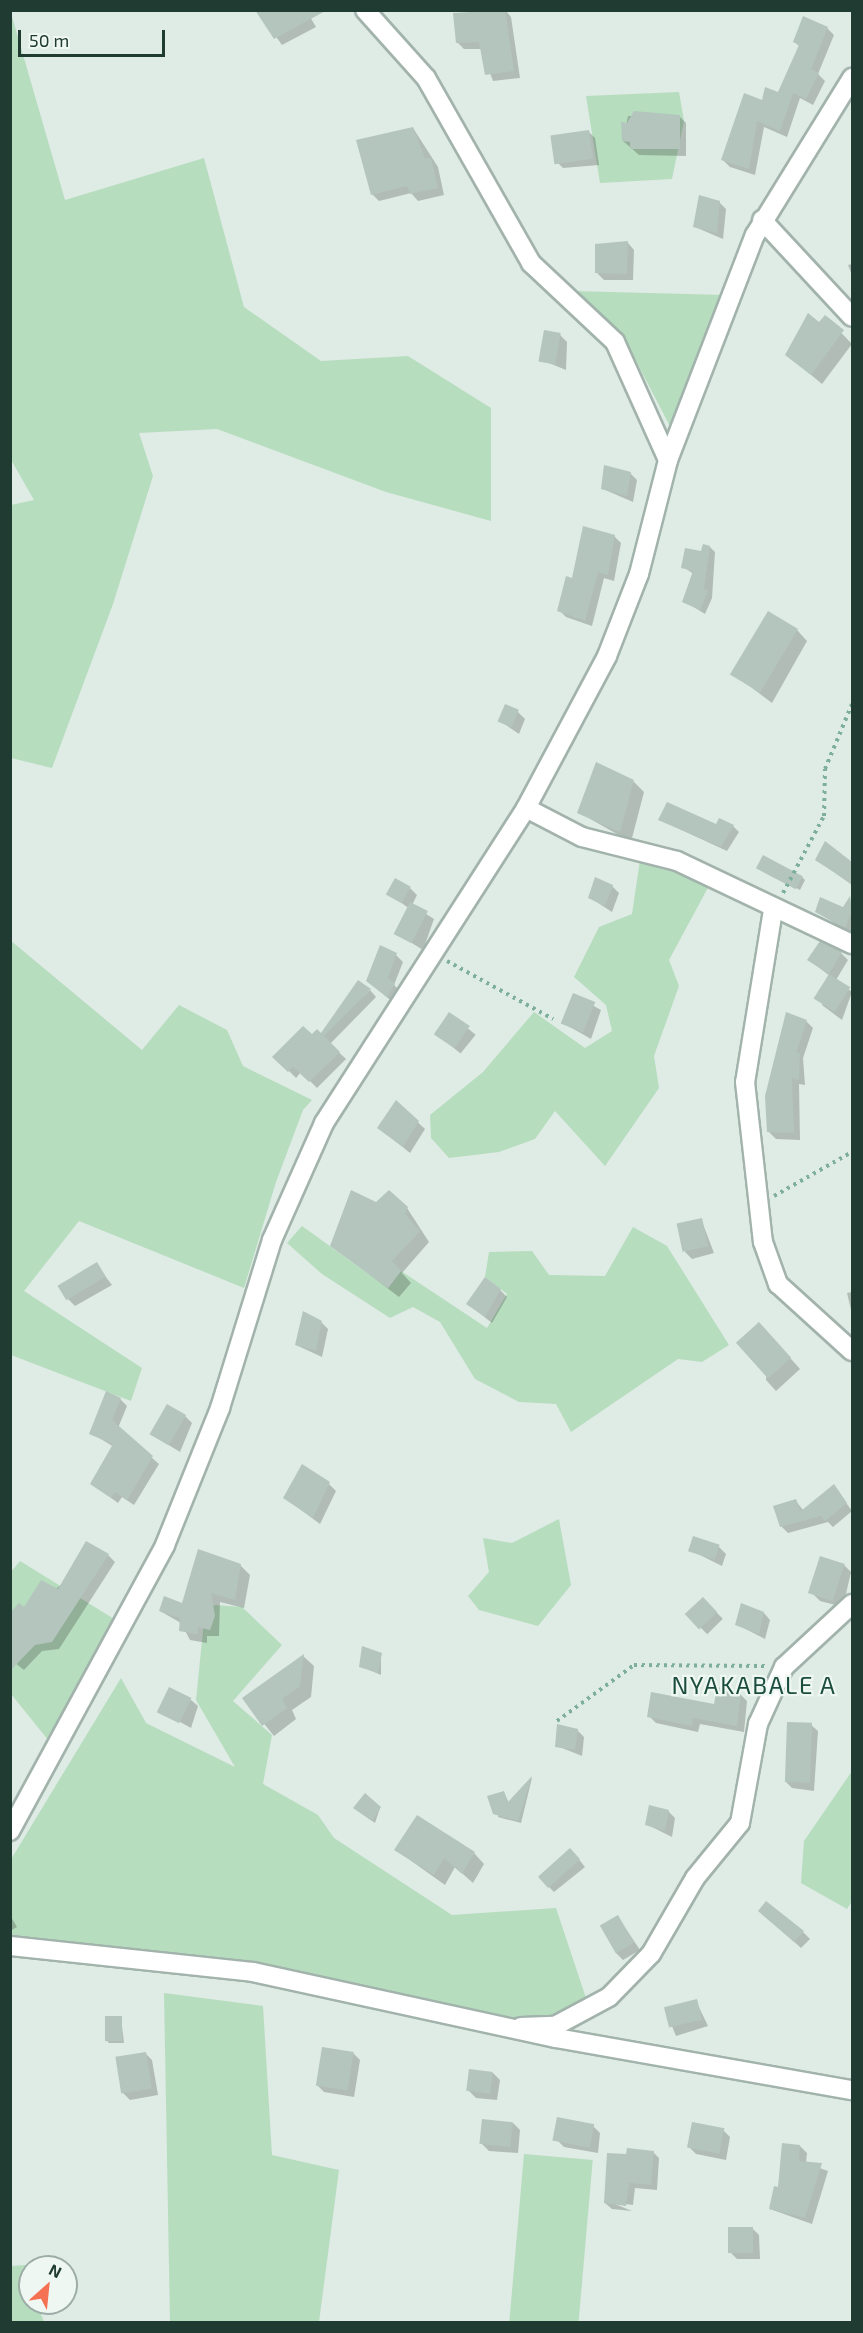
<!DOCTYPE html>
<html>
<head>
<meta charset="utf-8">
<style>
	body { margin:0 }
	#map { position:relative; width:863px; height:2333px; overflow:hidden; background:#dfebe5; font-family:"Exo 2",sans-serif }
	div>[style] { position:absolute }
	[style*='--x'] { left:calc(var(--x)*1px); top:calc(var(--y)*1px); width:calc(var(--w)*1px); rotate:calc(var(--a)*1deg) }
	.green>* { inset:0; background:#b7ddbf; transform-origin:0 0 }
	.shadow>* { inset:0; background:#0003; transform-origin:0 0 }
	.building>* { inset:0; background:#b4c5bd; transform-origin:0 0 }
	.path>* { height:4px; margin-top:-2px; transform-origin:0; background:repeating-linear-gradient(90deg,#7eaf9d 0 3px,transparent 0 7.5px) }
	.roads { filter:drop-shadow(2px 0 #a2b3ac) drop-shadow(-2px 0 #a2b3ac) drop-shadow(0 2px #a2b3ac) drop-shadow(0 -2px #a2b3ac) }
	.street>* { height:18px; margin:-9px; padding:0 9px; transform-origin:9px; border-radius:9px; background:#fff }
	.secondary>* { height:18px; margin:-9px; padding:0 9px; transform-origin:9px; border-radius:9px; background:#fff }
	span { translate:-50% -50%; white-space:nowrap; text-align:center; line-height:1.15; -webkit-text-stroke:4.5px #eff7f3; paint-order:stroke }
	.quarter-label { font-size:24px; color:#1b4d3e; letter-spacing:1.5px }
	.frame { position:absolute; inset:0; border:12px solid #203b32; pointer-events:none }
	.north { position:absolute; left:18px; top:2255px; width:60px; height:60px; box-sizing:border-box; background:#eff7f3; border:2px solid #9caca6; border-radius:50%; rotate:27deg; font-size:16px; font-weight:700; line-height:24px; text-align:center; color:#203b32 }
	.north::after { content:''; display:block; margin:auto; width:21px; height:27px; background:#f57153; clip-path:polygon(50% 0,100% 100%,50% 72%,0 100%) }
	.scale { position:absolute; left:18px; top:30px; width:147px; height:27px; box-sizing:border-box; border:3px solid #203b32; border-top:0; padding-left:8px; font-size:18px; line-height:21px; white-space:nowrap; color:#203b32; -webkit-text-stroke:4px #eff7f3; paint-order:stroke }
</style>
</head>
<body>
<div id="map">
	<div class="green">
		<div style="clip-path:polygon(11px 13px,65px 200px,204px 158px,244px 307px,321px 361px,408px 356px,491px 408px,491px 521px,386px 492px,217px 429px,139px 433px,153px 476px,113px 604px,52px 768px,11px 758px,11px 505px,34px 500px,10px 458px)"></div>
		<div style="clip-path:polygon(679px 92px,684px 121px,672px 179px,600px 183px,586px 96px)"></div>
		<div style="clip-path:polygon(572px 291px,726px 295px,673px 432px,624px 338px)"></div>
		<div style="clip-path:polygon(640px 860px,718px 869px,669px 960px,679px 986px,654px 1056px,659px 1088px,605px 1166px,555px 1111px,535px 1139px,499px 1152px,449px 1158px,431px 1138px,430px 1115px,483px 1072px,534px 1012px,585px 1048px,612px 1031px,606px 1005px,574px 977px,599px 927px,632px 914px)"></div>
		<div style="clip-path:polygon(10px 940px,142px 1050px,179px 1005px,227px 1030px,243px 1066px,312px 1100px,303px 1110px,276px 1182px,244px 1288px,79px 1221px,24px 1291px,142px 1368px,131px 1401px,11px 1355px)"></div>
		<div style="clip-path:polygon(302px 1226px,388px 1288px,401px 1271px,487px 1328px,507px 1294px,485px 1277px,489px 1252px,532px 1251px,549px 1275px,605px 1276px,633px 1227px,667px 1246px,729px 1345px,702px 1362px,678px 1359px,571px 1432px,556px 1404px,519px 1402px,475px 1379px,440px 1322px,413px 1307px,390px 1318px,322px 1274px,287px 1243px)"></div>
		<div style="clip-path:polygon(559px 1519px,571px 1585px,538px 1626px,479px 1610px,468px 1596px,489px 1572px,483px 1538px,512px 1543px)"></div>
		<div style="clip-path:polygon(20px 1561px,119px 1622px,53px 1746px,11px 1694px,10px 1573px)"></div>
		<div style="clip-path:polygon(215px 1605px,242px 1607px,282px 1645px,233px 1701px,272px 1735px,263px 1784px,318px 1815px,334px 1838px,452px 1915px,556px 1908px,586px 1998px,566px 2021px,502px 2037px,262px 1976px,11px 1957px,10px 1861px,121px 1678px,146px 1723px,235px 1767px,196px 1700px,205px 1611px)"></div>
		<div style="clip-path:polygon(852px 1771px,852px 1901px,847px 1909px,801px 1883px,804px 1841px)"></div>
		<div style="clip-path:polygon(164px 1993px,263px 2006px,272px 2155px,339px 2170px,319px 2322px,170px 2322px)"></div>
		<div style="left:524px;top:2154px;width:69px;height:169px;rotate:5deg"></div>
		<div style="clip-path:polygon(25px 2265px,30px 2303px,37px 2303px,44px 2322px,11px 2322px,11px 2266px)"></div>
	</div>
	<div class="shadow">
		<div style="clip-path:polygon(257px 10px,306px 10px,316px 27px,282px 45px)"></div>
		<div style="clip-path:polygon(505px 10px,511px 17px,520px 78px,493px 81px,481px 49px,464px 49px,457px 42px,454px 14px)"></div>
		<div style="clip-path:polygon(827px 28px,834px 35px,818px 74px,825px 81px,813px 105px,800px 98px,787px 137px,764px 127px,755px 175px,730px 167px,723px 160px,763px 102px,778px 93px,800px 47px,795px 42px)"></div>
		<div style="clip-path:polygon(628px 116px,679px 116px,686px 123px,686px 156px,639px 155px,623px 141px)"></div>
		<div style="clip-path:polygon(413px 128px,438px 167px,444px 195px,418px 201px,411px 193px,379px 201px,372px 194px)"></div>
		<div style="clip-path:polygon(588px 131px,595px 138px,599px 165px,563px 168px,556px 161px)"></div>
		<div style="clip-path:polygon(719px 202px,726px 209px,723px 239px,695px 227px)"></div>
		<div style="clip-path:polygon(628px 243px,634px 250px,633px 280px,604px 280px,597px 273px)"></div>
		<div style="clip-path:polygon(852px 264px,852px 275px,848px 265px)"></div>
		<div style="clip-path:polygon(826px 317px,852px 344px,822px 384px,787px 355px)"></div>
		<div style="clip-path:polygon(560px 335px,567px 342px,566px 370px,544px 361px)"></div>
		<div style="clip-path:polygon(630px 473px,637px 480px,633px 502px,603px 489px)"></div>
		<div style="clip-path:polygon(614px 536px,621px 543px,614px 581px,604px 578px,592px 626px,566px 617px,559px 610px,573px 580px)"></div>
		<div style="clip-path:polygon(710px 547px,715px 552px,712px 598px,705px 614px,684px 601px,694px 574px,683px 567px)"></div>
		<div style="clip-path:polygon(797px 630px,807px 641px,772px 703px,735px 675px)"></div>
		<div style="clip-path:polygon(518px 712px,525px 719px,519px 734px,500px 721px)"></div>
		<div style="clip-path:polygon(633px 781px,644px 792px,631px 842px,578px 812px)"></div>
		<div style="clip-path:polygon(660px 820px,733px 826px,739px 832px,727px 851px)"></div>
		<div style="clip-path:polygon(826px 844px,852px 864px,852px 885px,816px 859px)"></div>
		<div style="clip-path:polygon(758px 868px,802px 877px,805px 880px,800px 890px)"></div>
		<div style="clip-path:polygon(612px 886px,619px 893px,612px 912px,589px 897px)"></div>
		<div style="clip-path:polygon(410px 888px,417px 895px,412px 905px,434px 919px,423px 950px,399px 935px,410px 909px,389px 894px)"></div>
		<div style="clip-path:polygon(850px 898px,852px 934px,817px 912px,843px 908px)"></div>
		<div style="clip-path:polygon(841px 953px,848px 960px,836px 980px,852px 992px,842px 1020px,822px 1005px,830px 976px,809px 960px)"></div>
		<div style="clip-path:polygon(396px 955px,403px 962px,394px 985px,401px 992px,394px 1003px,367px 981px)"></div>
		<div style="clip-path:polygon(370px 990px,376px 997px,330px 1044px,346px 1059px,317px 1088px,301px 1072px,296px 1078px,275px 1057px,321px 1035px)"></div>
		<div style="clip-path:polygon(574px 995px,601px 1010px,591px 1039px,563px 1023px)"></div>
		<div style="left:450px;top:1014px;width:33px;height:24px;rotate:39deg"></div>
		<div style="clip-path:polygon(806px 1021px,813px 1028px,803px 1058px,805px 1085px,799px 1084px,800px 1140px,776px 1139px,769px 1132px)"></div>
		<div style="clip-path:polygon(397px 1103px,425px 1129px,410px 1153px,379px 1128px)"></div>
		<div style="clip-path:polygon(377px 1203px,407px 1208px,429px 1242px,402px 1273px,411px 1283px,399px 1297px,332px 1246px)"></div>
		<div style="clip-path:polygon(701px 1219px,714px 1253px,692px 1259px,685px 1252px)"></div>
		<div style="clip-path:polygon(96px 1264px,112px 1285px,75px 1306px,68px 1299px)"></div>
		<div style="clip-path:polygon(500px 1290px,507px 1297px,492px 1323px,468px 1304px)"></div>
		<div style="clip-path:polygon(852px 1292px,852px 1314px,847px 1293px)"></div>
		<div style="clip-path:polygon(321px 1322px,328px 1329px,322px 1357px,296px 1345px)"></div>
		<div style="clip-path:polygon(769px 1334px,800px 1369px,776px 1391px,766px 1380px)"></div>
		<div style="clip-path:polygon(120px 1399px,127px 1406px,118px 1428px,159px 1464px,134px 1505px,122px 1497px,118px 1503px,92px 1484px,114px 1447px,91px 1433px)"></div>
		<div style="clip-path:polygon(185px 1416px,192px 1423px,180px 1452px,154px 1436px)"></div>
		<div style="clip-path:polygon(329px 1484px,336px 1491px,320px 1524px,285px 1498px)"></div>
		<div style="clip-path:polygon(834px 1486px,852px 1511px,833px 1527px,828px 1522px,788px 1533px,781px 1526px,795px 1500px,803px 1510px)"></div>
		<div style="clip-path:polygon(719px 1547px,726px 1554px,722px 1566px,690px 1550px)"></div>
		<div style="clip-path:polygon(108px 1555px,115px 1562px,59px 1649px,42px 1651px,24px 1670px,10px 1659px,24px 1609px)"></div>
		<div style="clip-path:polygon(240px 1565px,250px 1575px,244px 1608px,220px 1602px,219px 1636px,207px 1636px,207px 1643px,190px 1640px,181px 1623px,160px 1611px,183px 1605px)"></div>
		<div style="clip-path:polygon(844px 1565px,851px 1572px,843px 1607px,820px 1601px,813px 1594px)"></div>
		<div style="left:703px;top:1599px;width:28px;height:22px;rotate:45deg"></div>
		<div style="clip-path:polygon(764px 1613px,770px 1620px,765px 1639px,736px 1624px)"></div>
		<div style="clip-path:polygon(381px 1654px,381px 1675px,360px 1666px)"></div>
		<div style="clip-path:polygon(303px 1656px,314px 1666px,311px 1697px,292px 1710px,296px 1719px,274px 1736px,244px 1699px)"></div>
		<div style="clip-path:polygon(740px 1694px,747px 1701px,744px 1732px,700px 1724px,698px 1732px,656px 1723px,649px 1716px,716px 1705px)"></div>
		<div style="clip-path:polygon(191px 1700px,198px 1706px,191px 1728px,162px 1712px)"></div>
		<div style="clip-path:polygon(811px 1725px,818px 1731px,814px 1791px,792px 1788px,785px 1781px)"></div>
		<div style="clip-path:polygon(577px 1730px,584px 1737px,582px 1756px,557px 1746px)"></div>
		<div style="clip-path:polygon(532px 1778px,521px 1823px,498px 1817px,504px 1793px,509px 1803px)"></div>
		<div style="clip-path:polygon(380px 1808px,375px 1823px,358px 1811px)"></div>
		<div style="clip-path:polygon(668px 1811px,675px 1818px,672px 1837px,646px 1824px)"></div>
		<div style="clip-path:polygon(396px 1850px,474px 1853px,484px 1864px,473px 1883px,455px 1867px,445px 1885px)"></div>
		<div style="clip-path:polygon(577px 1857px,585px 1867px,554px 1892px,547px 1885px)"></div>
		<div style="clip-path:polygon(10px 1915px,17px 1927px,10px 1931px)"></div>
		<div style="clip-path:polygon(618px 1917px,640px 1950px,623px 1960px,616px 1953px)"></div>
		<div style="clip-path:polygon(767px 1917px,803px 1932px,810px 1939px,801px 1948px)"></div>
		<div style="clip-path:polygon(696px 2001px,708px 2026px,676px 2036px,666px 2011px)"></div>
		<div style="clip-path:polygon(121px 2018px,124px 2043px,109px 2043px,106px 2040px)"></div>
		<div style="clip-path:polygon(145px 2053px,152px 2060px,158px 2095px,130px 2100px,123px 2093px)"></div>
		<div style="clip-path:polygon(353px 2053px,360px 2060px,354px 2097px,324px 2092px,317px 2085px)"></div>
		<div style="clip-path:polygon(493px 2073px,500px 2080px,497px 2100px,476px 2098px,469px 2091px)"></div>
		<div style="clip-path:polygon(513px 2123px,520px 2130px,518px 2153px,489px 2151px,482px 2144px)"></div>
		<div style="clip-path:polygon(593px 2126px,600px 2133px,598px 2153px,564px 2147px,557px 2140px)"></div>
		<div style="clip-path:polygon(723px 2130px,730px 2137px,726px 2160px,696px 2154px,689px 2147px)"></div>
		<div style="clip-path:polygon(800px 2146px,807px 2153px,806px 2163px,828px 2171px,812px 2224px,770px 2209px)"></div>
		<div style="clip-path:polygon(653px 2152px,659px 2158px,657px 2190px,635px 2188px,633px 2205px,610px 2202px,632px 2211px,612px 2209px,605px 2203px,628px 2156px)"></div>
		<div style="clip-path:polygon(752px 2228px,759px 2235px,760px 2259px,737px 2259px,730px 2252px)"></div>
	</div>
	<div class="building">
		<div style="clip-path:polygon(255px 10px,327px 10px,274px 39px)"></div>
		<div style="clip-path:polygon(505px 10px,514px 71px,485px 75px,479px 42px,456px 43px,453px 13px)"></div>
		<div style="clip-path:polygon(803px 16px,828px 27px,811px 69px,819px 73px,806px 99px,793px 93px,780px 131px,757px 121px,749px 169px,721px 160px,744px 93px,762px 100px,765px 87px,778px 92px,799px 45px,793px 42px)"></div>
		<div style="clip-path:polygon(634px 111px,680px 115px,680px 149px,630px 149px,630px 142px,622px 141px,621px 122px,627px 123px)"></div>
		<div style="clip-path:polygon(413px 127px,425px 158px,431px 158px,438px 188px,410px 194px,407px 186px,371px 195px,356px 140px)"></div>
		<div style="left:589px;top:130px;width:29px;height:39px;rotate:82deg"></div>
		<div style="clip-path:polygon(699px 195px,720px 201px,717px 233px,693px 227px)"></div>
		<div style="clip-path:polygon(628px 241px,627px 274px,595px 273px,595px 244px)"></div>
		<div style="clip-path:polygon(808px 313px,819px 322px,825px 315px,844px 330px,811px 375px,785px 355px)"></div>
		<div style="left:544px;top:330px;width:17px;height:32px;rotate:10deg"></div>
		<div style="clip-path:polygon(604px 465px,631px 472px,627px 496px,601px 489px)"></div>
		<div style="clip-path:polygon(583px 526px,615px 535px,608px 575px,598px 572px,585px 621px,557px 611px,566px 576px,572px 578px)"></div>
		<div style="clip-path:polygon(703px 544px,710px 546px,704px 589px,708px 591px,700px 610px,682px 602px,693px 571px,681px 568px,685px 548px,701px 551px)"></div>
		<div style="left:768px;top:611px;width:35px;height:74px;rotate:31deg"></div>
		<div style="left:505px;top:704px;width:15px;height:19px;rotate:23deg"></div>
		<div style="clip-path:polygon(596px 762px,634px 780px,620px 832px,577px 813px)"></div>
		<div style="clip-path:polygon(667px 802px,716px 824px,719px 818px,734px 825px,721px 847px,658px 820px)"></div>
		<div style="clip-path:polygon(825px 841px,852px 862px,852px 884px,815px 860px)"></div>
		<div style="left:763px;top:855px;width:45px;height:15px;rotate:28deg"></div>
		<div style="clip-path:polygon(595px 877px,613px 885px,605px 906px,588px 898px)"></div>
		<div style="left:395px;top:878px;width:18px;height:19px;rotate:29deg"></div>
		<div style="clip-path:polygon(850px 896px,852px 910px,845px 928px,815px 912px,820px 897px,843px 907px)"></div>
		<div style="left:410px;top:902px;width:20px;height:36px;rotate:27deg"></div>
		<div style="clip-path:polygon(820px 941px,842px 952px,829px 974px,807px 960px)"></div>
		<div style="clip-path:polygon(380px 945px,397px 953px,388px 978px,395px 984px,387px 997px,366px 981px)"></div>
		<div style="left:829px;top:974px;width:25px;height:29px;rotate:32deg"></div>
		<div style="clip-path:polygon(358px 980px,371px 989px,324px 1036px,340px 1052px,309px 1082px,293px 1067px,288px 1072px,272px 1057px,303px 1026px,312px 1034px,317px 1029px,321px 1033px)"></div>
		<div style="left:573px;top:993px;width:24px;height:33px;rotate:22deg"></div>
		<div style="left:449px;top:1012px;width:25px;height:27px;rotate:34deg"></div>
		<div style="clip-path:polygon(786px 1012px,807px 1020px,796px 1052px,800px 1053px,799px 1080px,792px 1078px,794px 1133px,767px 1132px,765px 1096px)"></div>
		<div style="clip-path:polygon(396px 1100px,419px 1121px,403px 1147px,377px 1128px)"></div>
		<div style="clip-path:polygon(351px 1190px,376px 1202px,389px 1190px,408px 1207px,405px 1214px,420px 1231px,392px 1261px,401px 1271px,388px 1288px,330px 1246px)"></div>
		<div style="left:702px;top:1218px;width:29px;height:26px;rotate:78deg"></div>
		<div style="left:97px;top:1262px;width:17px;height:46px;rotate:59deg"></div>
		<div style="clip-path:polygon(485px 1277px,501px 1289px,485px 1317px,466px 1304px)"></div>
		<div style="clip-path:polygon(303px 1311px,322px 1321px,316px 1351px,295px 1345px)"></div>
		<div style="left:759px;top:1322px;width:48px;height:31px;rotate:48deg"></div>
		<div style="clip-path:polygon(106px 1391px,121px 1398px,112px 1420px,153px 1456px,127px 1500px,115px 1492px,111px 1498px,90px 1484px,113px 1444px,89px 1434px)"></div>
		<div style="left:167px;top:1404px;width:22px;height:35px;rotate:30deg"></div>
		<div style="clip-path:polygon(302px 1464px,330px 1482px,313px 1518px,283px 1498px)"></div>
		<div style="clip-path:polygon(834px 1484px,847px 1503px,825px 1521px,821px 1516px,780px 1527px,773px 1506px,796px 1499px,801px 1511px)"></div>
		<div style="left:693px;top:1536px;width:28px;height:16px;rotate:18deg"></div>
		<div style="clip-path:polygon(86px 1541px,109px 1554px,52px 1642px,35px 1645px,10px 1671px,10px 1613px,19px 1603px,24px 1607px,41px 1580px,58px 1589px)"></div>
		<div style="clip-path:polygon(198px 1549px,241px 1564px,235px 1600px,211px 1593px,215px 1616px,210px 1630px,198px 1627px,198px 1634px,179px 1631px,180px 1618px,159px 1611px,164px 1596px,182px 1603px)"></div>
		<div style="left:820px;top:1556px;width:26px;height:39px;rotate:18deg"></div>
		<div style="left:703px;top:1597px;width:21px;height:25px;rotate:47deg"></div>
		<div style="clip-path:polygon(741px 1603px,764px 1612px,759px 1634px,735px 1625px)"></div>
		<div style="clip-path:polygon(362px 1646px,382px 1653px,378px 1673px,359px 1667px)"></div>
		<div style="clip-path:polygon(304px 1654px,300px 1686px,282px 1699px,287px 1708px,262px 1726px,242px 1698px)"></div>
		<div style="left:169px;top:1687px;width:25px;height:28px;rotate:26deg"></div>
		<div style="clip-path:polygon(717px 1687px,741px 1692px,737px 1726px,693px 1718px,692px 1726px,647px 1717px,651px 1692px,714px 1704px)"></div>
		<div style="left:787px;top:1722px;width:25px;height:60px;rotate:2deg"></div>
		<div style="clip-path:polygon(557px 1724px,578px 1729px,575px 1750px,555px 1747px)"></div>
		<div style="clip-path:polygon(532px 1776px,518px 1821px,493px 1814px,487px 1796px,504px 1791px,508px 1802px)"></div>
		<div style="clip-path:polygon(365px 1793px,381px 1807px,372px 1821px,353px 1808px)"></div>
		<div style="clip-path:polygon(649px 1805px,669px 1810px,665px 1831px,645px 1825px)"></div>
		<div style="clip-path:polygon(417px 1815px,475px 1852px,462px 1874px,444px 1858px,434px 1875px,394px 1850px)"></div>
		<div style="left:570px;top:1848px;width:15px;height:43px;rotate:48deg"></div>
		<div style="clip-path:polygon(766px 1901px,804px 1931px,794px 1942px,758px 1911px)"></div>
		<div style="left:618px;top:1915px;width:32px;height:21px;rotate:60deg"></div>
		<div style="left:697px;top:1999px;width:21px;height:34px;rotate:76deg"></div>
		<div style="left:105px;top:2016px;width:17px;height:25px"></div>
		<div style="left:322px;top:2047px;width:32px;height:39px;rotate:9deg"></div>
		<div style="left:146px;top:2052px;width:37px;height:31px;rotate:81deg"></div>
		<div style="left:469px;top:2069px;width:24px;height:22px;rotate:7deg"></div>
		<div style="left:557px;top:2117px;width:38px;height:24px;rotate:11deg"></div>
		<div style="left:482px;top:2119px;width:31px;height:25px;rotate:6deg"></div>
		<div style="left:692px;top:2122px;width:33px;height:26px;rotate:11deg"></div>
		<div style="clip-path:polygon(782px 2143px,800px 2145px,799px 2161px,822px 2163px,805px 2218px,769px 2209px,774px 2186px,778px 2187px)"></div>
		<div style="clip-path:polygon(627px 2148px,654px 2151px,651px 2185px,629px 2183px,626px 2206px,604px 2203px,607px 2153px,626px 2154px)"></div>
		<div style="left:728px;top:2227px;width:25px;height:26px"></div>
	</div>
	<div class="path">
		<div style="--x:783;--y:893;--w:87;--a:-62"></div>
		<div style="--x:824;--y:816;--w:47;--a:-88.8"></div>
		<div style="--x:825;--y:769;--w:70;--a:-67.4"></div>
		<div style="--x:447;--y:961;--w:121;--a:28.7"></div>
		<div style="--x:774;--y:1196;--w:90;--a:-29.4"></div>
		<div style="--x:557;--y:1721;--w:95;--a:-36"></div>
		<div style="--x:634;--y:1665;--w:131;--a:0.4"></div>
	</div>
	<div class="roads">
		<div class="street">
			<div style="--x:365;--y:10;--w:91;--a:48.1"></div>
			<div style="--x:426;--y:78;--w:213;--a:60.4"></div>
			<div style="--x:531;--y:263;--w:115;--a:43.2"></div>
			<div style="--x:615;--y:342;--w:129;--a:65.8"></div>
			<div style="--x:762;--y:220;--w:132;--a:47.1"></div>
			<div style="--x:526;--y:808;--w:63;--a:27.4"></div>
			<div style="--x:582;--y:837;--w:98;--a:14.2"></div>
			<div style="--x:677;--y:861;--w:194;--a:25.4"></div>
			<div style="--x:773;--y:910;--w:174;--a:99.2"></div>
			<div style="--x:745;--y:1082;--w:161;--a:83.6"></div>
			<div style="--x:763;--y:1242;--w:45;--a:70.3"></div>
			<div style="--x:778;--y:1284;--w:100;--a:42.2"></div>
			<div style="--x:10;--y:1831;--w:325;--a:-61.5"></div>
			<div style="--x:165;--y:1545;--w:148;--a:-68.1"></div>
			<div style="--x:220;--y:1408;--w:176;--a:-72.8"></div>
			<div style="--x:272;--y:1240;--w:128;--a:-66"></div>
			<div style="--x:324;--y:1123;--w:374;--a:-57.3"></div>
			<div style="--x:526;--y:808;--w:172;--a:-61.9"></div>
			<div style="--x:607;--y:656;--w:88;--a:-68.7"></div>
			<div style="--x:639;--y:574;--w:118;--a:-75.7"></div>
			<div style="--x:668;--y:460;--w:241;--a:-68.9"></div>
			<div style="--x:755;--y:235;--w:185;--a:-58.3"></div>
			<div style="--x:521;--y:2027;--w:34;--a:-2"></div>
			<div style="--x:555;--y:2026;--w:61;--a:-28.2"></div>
			<div style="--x:609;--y:1997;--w:60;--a:-45.7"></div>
			<div style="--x:651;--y:1954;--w:88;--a:-59.9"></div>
			<div style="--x:695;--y:1878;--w:71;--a:-50.7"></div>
			<div style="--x:740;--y:1823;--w:101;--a:-79.7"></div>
			<div style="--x:758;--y:1724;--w:63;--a:-65.5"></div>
			<div style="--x:784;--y:1667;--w:93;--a:-42.8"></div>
		</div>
		<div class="secondary">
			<div style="--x:10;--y:1946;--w:244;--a:6.1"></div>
			<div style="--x:253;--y:1972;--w:310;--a:12.3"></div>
			<div style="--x:556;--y:2038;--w:301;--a:10"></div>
		</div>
	</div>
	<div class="quarter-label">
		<span style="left:754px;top:1685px">NYAKABALE A</span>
	</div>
	<div class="frame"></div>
	<div class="north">N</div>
	<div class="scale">50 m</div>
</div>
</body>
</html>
